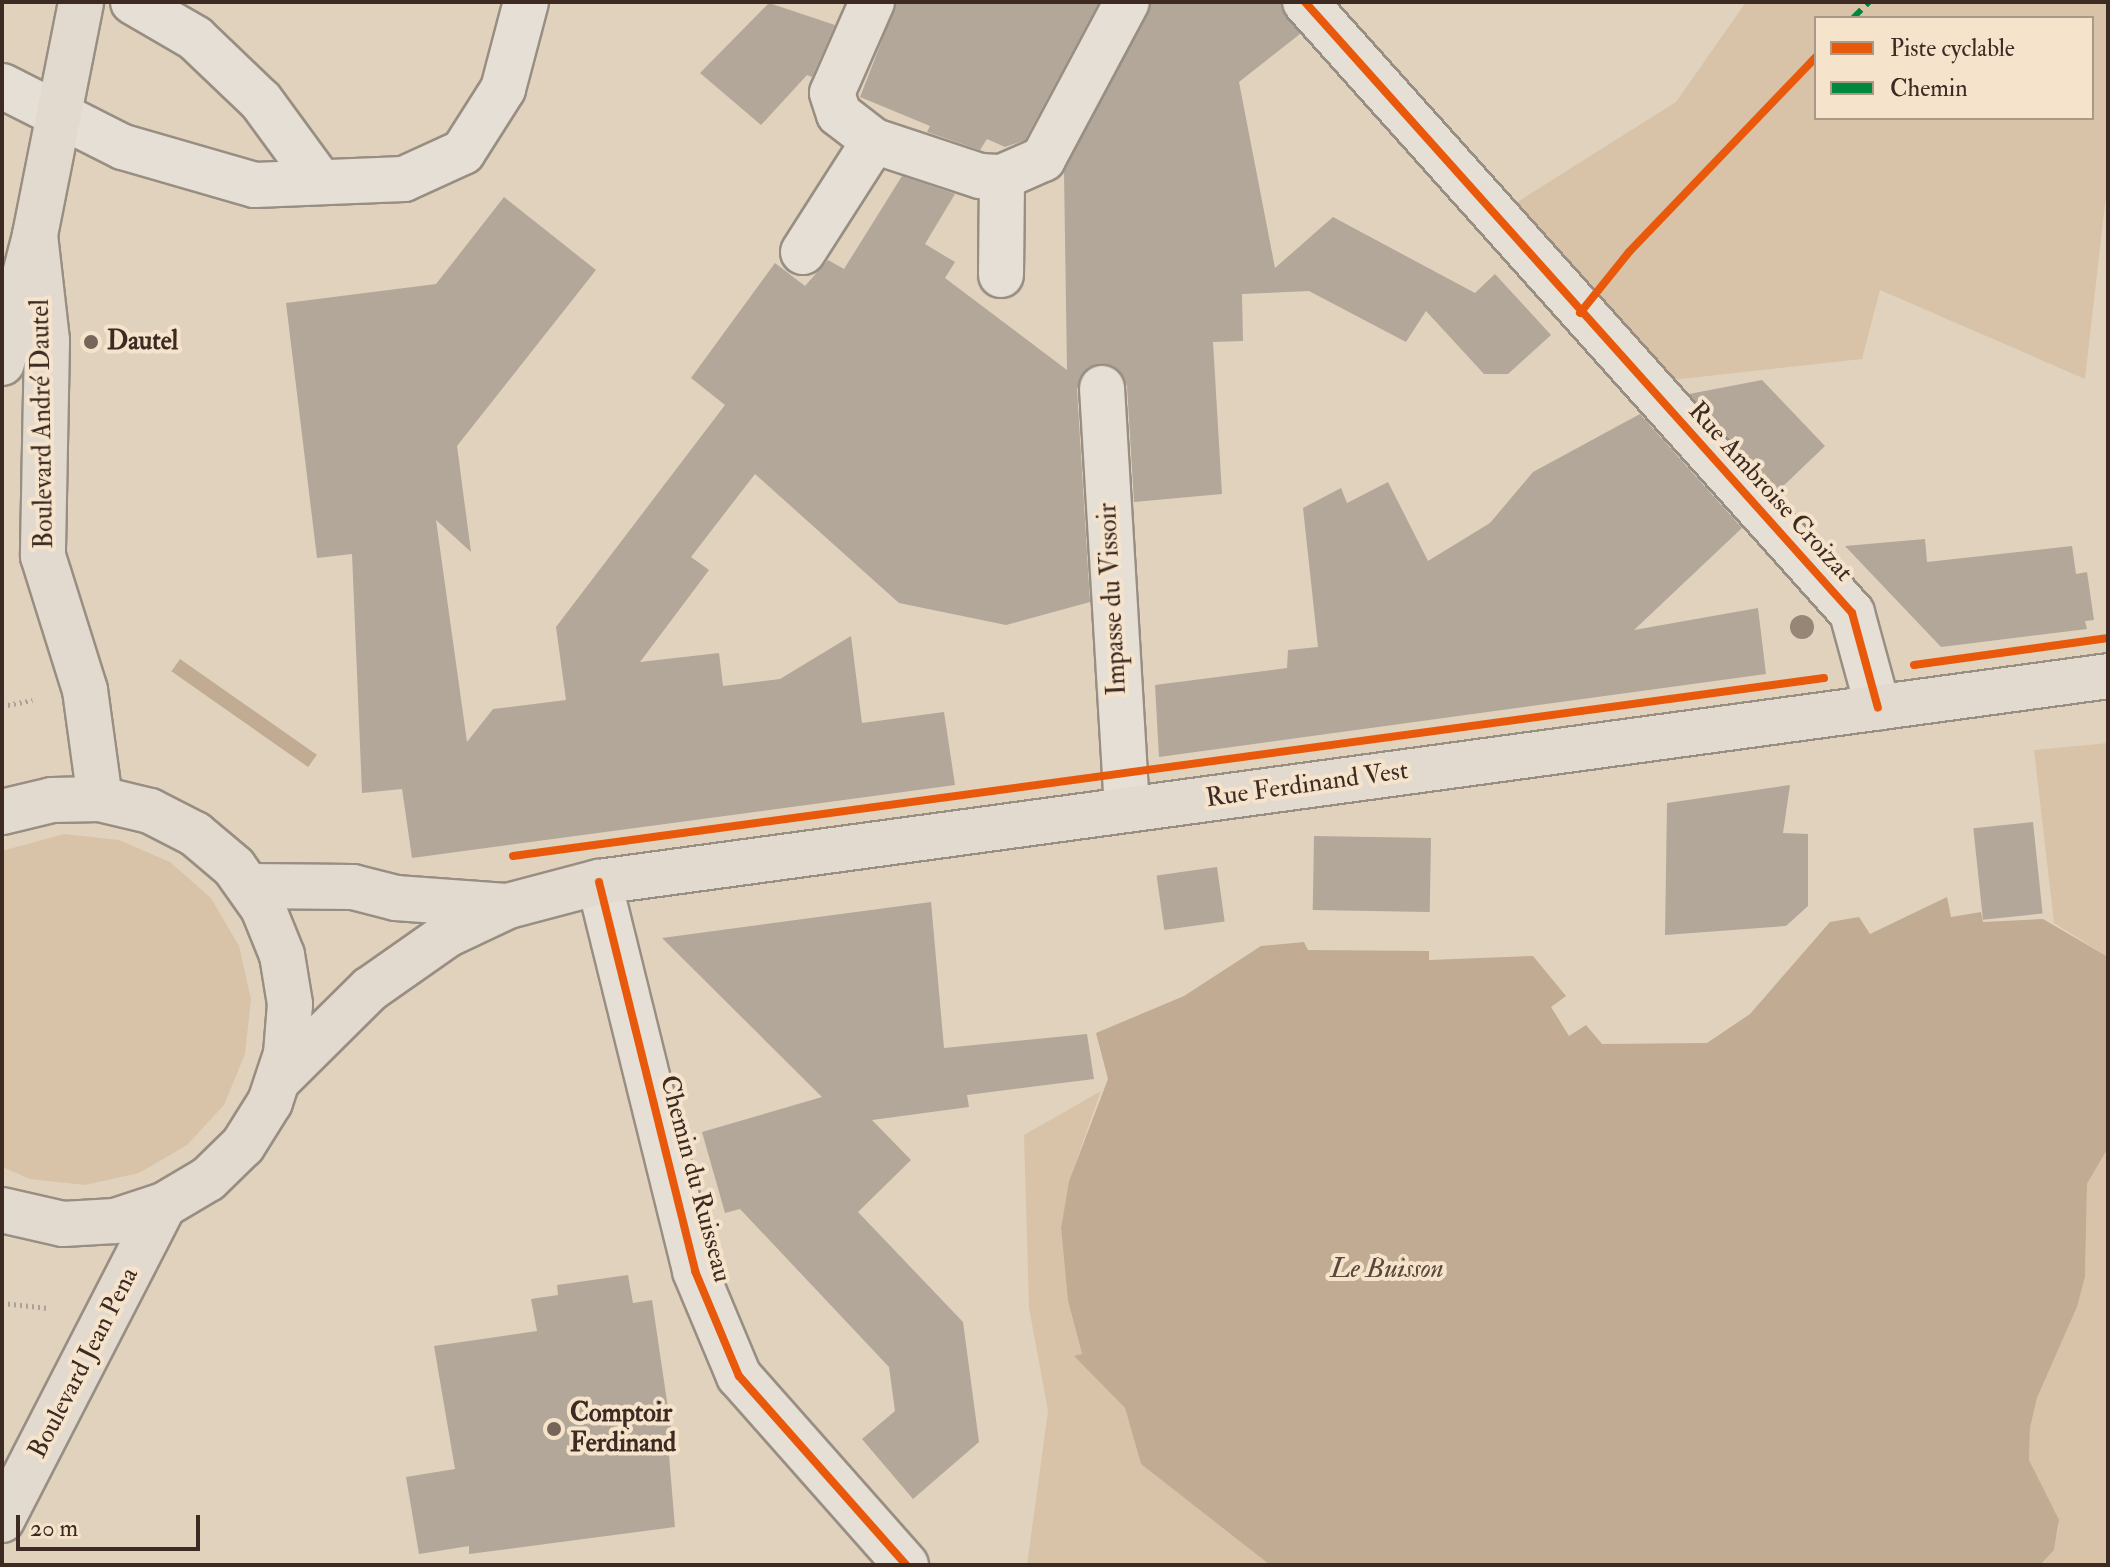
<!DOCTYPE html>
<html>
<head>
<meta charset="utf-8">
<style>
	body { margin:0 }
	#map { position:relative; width:2110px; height:1567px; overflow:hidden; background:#e1d2be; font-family:"IM FELL Double Pica",serif }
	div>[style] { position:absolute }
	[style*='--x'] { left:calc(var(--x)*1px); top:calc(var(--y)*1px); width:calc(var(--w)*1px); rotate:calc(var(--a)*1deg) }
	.green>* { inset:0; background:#d8c3a9 }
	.water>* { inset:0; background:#c1ab92; transform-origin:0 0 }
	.building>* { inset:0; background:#b2a799; transform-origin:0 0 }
	.path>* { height:5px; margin-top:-2.5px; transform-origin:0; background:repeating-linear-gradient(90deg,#aaa299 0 2px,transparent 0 6px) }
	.roads { filter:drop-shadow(2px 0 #998e82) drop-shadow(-2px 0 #998e82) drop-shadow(0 2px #998e82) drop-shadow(0 -2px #998e82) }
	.minor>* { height:44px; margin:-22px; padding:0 22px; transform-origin:22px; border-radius:22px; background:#e6dfd5 }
	.major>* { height:44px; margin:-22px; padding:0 22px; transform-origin:22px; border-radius:22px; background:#e2dace }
	.quiet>* { height:6px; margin-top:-3px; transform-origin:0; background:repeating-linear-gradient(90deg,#00873e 0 12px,transparent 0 18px) }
	.cycleway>* { height:8px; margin:-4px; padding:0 4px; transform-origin:4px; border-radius:4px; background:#e8590c }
	.trees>* { width:24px; height:24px; margin:-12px; border-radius:50%; background:#978575 }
	.dots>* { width:22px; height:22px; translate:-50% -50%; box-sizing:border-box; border:4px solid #f5e3cb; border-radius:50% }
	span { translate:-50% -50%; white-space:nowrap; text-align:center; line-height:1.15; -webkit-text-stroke:8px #f5e3cb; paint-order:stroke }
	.poi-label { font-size:26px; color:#3c2a23; font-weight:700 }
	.left { translate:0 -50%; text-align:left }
	.street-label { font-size:26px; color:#3c2a23 }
	.water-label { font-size:28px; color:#5a463a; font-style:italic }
	.frame { position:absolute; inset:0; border:4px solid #3c2a23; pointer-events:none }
	.legend { position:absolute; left:1814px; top:16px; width:280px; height:104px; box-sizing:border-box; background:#f5e3cb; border:2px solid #ab9988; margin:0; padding:10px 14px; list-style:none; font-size:24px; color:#3c2a23 }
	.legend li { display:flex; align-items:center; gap:16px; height:40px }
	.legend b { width:40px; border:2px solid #ab9988 }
	.scale { position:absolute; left:16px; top:1515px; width:184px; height:36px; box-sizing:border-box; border:4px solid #3c2a23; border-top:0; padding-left:10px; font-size:24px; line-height:28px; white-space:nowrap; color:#3c2a23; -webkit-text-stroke:6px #f5e3cb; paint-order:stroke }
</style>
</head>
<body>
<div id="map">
	<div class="green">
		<div style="clip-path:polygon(evenodd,1746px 2px,2108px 2px,2108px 178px,2085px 379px,1880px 290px,1862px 359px,1663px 381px,1500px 213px,1676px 102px,1746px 2px,1816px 18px,2092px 18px,2092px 118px,1816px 118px,1816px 18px)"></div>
		<div style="clip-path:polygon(2108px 743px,2108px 957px,2054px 923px,2034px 750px)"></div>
		<div style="clip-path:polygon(64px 834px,119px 840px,170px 862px,211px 898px,239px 946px,251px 999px,245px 1054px,224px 1105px,187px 1145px,139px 1173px,85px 1185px,30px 1179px,2px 1167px,2px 851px)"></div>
		<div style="clip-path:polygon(1101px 1091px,1069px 1181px,1061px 1228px,1068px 1301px,1082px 1355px,1075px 1357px,1125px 1408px,1141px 1464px,1270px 1565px,1027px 1565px,1048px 1411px,1029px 1308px,1024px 1135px)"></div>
		<div style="clip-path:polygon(2108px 1148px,2108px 1565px,2040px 1565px,2054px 1550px,2059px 1525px,2029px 1460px,2030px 1428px,2037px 1398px,2077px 1307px,2085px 1277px,2087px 1184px)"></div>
	</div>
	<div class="water">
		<div style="left:180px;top:659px;width:167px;height:15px;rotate:35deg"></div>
		<div style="clip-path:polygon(1947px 897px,1951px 917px,1981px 912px,1983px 922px,2043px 919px,2108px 957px,2108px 1148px,2087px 1184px,2085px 1277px,2077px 1307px,2037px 1398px,2030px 1428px,2029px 1460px,2059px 1520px,2054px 1550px,2040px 1565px,1270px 1565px,1141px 1464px,1125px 1408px,1074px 1356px,1082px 1354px,1068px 1301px,1061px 1228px,1069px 1181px,1108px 1079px,1096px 1033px,1184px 996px,1261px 946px,1304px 942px,1308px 950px,1429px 951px,1429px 960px,1533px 956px,1566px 996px,1551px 1007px,1569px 1036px,1586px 1025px,1602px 1044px,1707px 1043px,1750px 1014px,1830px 922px,1859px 917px,1870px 934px)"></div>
	</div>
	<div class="building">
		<div style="clip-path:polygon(897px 2px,1099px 2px,1025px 140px,1005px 147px,987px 139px,980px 150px,927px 132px,930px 126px,860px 97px)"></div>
		<div style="clip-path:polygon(1152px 2px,1281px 2px,1300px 34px,1239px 82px,1275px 268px,1333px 217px,1475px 293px,1495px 274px,1551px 335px,1508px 374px,1484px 374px,1426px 311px,1406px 342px,1309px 291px,1242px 294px,1243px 341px,1213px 342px,1222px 494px,1134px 502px,1127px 386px,1114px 366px,1089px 367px,1077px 389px,1090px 602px,1006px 625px,899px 603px,755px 474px,691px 557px,709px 570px,640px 662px,719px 653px,723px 686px,780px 679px,851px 636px,862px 723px,944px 712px,955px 785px,412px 858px,402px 789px,362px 793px,352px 554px,317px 558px,286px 303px,436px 284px,504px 197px,596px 270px,457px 446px,471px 552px,436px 520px,467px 742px,493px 709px,566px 700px,556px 627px,725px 405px,691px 378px,775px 263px,805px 286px,828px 260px,844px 269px,902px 176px,955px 194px,925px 244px,955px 262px,945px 278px,1067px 370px,1064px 172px)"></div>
		<div style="clip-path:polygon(769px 3px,835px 25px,812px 77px,807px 75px,761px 125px,700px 73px)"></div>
		<div style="clip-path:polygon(1762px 380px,1825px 446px,1777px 492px,1689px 394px)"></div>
		<div style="clip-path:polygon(1640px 414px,1742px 528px,1634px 630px,1758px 608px,1766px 674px,1159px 757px,1155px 685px,1287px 668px,1288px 650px,1318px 647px,1303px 508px,1341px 488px,1347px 503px,1388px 482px,1428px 561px,1490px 523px,1533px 472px)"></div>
		<div style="clip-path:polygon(1925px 539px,1927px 562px,2072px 546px,2076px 574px,2087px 572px,2094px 620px,2085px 621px,2087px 629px,1941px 647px,1845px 546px)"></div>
		<div style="clip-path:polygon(1790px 785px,1783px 833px,1808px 834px,1808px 906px,1786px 926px,1665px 935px,1667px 803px)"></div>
		<div style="left:2033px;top:822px;width:92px;height:60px;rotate:84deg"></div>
		<div style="left:1431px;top:838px;width:74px;height:117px;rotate:91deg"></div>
		<div style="left:1217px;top:867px;width:55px;height:61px;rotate:82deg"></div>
		<div style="clip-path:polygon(931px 902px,944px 1048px,1087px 1034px,1094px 1079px,967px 1095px,969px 1107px,872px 1120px,911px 1160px,858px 1212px,963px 1322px,979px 1442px,913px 1499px,862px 1439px,895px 1411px,889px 1367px,740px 1209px,725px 1213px,702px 1132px,822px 1097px,662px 938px)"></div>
		<div style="clip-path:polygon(628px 1275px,633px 1303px,652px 1300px,673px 1442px,668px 1443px,675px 1527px,469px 1554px,469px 1546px,419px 1554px,406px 1477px,455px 1469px,434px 1346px,537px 1331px,531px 1299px,558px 1295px,557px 1285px)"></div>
	</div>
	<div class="path">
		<div style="--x:2;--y:706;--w:31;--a:-11"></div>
		<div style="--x:2;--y:1303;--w:47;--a:6.1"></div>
	</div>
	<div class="roads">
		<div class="minor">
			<div style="--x:133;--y:2;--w:72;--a:30.1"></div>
			<div style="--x:195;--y:38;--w:91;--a:43.7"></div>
			<div style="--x:261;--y:101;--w:97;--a:53.8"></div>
			<div style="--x:872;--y:2;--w:99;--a:113.7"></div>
			<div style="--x:832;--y:93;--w:22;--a:72"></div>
			<div style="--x:839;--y:114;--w:44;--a:37.6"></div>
			<div style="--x:874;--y:141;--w:112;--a:18.3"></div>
			<div style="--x:980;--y:176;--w:22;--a:3"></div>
			<div style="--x:1002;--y:177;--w:45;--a:-23.7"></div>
			<div style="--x:1043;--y:159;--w:178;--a:-61.9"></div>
			<div style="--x:1305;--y:2;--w:820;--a:48.16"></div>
			<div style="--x:1852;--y:613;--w:98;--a:74.7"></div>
			<div style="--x:2;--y:86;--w:136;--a:26.8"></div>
			<div style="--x:123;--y:147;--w:137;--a:16.1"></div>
			<div style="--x:255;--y:185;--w:149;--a:-2.3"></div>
			<div style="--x:404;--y:179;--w:65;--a:-24.6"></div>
			<div style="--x:463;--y:152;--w:75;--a:-57.6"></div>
			<div style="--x:503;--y:89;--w:90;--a:-75.2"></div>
			<div style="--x:803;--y:252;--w:132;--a:-57.4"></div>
			<div style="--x:1001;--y:275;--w:98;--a:-89.4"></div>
			<div style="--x:1102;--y:388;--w:422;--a:86.6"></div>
			<div style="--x:599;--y:882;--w:401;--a:76.1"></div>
			<div style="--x:695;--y:1271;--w:114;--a:67.3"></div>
			<div style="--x:739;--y:1376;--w:252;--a:48.5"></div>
		</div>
		<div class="major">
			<div style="--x:35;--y:235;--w:107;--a:83.5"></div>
			<div style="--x:47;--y:341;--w:215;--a:91.1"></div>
			<div style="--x:43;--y:556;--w:140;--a:72.6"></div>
			<div style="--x:85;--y:690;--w:110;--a:82.2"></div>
			<div style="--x:2;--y:363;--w:132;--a:-75.5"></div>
			<div style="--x:35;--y:235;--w:237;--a:-78.8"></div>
			<div style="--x:2;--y:812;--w:51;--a:-13.5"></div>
			<div style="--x:52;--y:800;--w:48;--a:-1.2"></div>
			<div style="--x:100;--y:799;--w:51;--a:13.5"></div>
			<div style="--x:150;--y:811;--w:51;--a:27.1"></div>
			<div style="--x:195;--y:834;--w:51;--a:40.2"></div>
			<div style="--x:234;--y:867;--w:50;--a:54.7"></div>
			<div style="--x:263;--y:908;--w:51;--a:68"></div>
			<div style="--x:282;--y:955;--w:50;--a:80.7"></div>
			<div style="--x:290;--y:1004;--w:50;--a:94.6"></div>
			<div style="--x:286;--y:1054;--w:51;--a:108.4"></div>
			<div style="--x:270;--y:1102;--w:51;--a:122.1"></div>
			<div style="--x:243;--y:1145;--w:49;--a:135.8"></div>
			<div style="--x:208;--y:1179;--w:51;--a:149.4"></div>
			<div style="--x:164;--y:1205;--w:52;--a:161.9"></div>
			<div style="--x:115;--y:1221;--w:52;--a:176.7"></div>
			<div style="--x:63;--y:1224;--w:63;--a:-167.1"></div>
			<div style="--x:250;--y:886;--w:103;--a:0.6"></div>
			<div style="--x:353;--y:887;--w:44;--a:14.3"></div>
			<div style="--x:396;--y:898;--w:110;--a:4.2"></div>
			<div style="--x:279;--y:1079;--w:128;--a:-44.7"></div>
			<div style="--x:370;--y:989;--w:94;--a:-35"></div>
			<div style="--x:447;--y:935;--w:68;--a:-25.4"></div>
			<div style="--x:508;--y:906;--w:94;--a:-14.8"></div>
			<div style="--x:599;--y:882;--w:1523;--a:-7.77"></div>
			<div style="--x:2;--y:1520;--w:354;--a:-62.8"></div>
		</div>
	</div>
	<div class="quiet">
		<div style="--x:1853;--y:18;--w:23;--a:-45"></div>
	</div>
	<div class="cycleway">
		<div style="--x:1305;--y:2;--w:820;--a:48.16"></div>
		<div style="--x:1852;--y:613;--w:98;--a:74.7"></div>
		<div style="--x:1580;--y:313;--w:78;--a:-51.2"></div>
		<div style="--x:1629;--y:252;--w:270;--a:-46.2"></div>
		<div style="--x:1914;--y:665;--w:196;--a:-7.9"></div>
		<div style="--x:513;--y:856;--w:1323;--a:-7.73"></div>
		<div style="--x:599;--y:882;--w:401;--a:76.1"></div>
		<div style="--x:695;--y:1271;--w:114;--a:67.3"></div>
		<div style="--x:739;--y:1376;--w:252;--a:48.5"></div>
	</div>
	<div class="trees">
		<div style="left:1802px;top:627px"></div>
	</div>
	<div class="dots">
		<div style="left:91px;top:342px;background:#766559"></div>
		<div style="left:554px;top:1429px;background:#766559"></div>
	</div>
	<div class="poi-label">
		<span class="left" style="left:107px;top:342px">Dautel</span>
		<span class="left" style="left:570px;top:1429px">Comptoir<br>Ferdinand</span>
	</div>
	<div class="street-label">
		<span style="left:43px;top:424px;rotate:-91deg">Boulevard André Dautel</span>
		<span style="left:1770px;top:492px;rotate:48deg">Rue Ambroise Croizat</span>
		<span style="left:1113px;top:599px;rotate:-93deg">Impasse du Vissoir</span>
		<span style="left:1307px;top:785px;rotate:-8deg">Rue Ferdinand Vest</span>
		<span style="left:695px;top:1179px;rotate:75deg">Chemin du Ruisseau</span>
		<span style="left:84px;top:1363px;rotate:-63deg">Boulevard Jean Pena</span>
	</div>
	<div class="water-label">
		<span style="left:1387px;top:1269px">Le Buisson</span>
	</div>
	<div class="frame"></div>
	<ul class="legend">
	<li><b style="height:10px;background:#e8590c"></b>Piste cyclable</li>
	<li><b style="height:10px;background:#00873e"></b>Chemin</li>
	</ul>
	<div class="scale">20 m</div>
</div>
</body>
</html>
